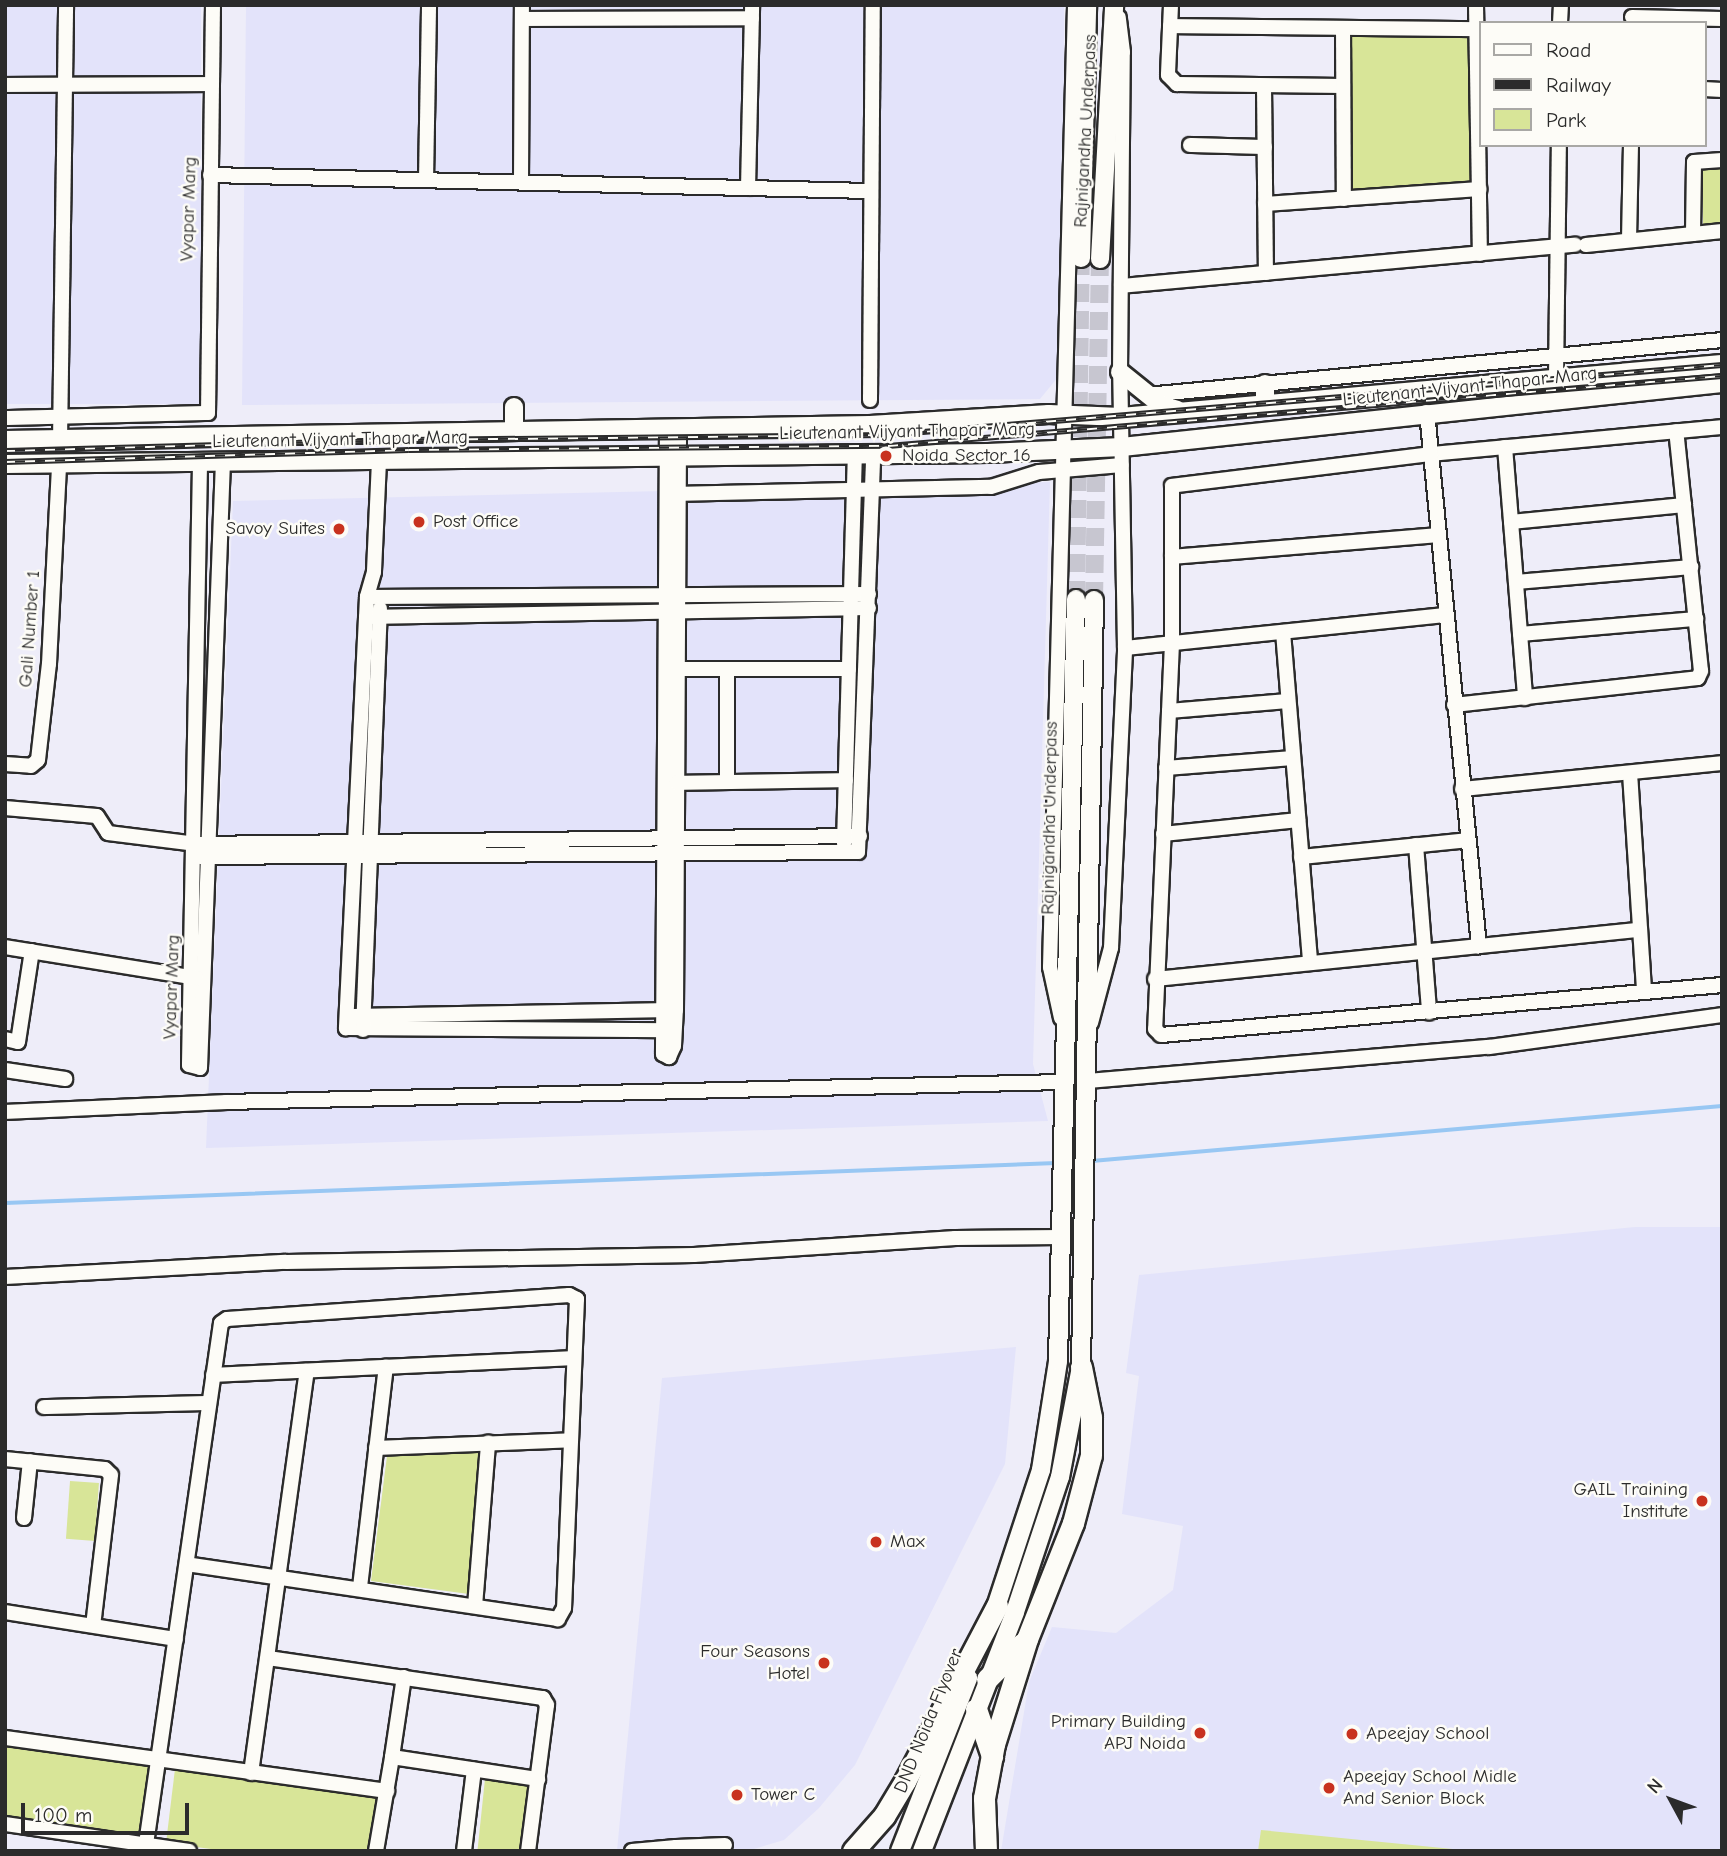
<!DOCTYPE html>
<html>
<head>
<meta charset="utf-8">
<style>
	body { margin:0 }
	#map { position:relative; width:1727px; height:1856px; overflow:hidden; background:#eeedf9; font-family:"Comic Neue",sans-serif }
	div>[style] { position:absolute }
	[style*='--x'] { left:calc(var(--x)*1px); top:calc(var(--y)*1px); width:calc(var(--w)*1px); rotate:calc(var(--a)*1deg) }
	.built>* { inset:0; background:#e3e3fa; transform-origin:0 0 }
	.green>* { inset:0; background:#d8e598; transform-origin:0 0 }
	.stream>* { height:3.5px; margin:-1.75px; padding:0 1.75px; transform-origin:1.75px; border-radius:1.75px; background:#98c7f3 }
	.major-tunnel>* { height:18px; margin-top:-9px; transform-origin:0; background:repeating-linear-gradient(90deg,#c7c6d0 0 18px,transparent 0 27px) }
	.roads { filter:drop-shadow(2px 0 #2b2b2b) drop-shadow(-2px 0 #2b2b2b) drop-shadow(0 2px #2b2b2b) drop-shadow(0 -2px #2b2b2b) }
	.minor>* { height:14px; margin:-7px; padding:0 7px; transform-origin:7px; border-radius:7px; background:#fdfcf7 }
	.major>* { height:18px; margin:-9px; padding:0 9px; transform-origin:9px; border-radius:9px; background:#fdfcf7 }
	.highway>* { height:21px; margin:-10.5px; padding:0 10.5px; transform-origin:10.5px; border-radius:10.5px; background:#fdfcf7 }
	.rail>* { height:6px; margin-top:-3px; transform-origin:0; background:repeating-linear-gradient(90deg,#fdfcf7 0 10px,#2b2b2b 0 20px); box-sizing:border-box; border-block:2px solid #2b2b2b }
	.dots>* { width:19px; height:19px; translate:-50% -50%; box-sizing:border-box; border:4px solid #fdfcf7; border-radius:50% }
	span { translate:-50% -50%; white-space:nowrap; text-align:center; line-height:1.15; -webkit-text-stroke:5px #fdfcf7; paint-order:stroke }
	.street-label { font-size:19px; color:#2b2b2b }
	.poi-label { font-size:19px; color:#2b2b2b }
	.left { translate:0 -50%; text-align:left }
	.right { translate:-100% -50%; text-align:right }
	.frame { position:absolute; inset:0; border:7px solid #2b2b2b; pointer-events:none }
	.legend { position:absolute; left:1479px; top:21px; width:228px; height:126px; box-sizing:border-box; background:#fdfcf7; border:2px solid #a9a8a5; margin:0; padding:9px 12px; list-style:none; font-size:21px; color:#2b2b2b }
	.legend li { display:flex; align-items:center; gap:14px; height:35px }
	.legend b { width:35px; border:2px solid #a9a8a5 }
	.north { position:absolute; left:1636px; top:1765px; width:70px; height:70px; -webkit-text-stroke:5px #fdfcf7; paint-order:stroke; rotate:311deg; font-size:19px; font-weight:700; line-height:28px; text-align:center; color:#2b2b2b }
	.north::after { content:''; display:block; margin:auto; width:24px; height:32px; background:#2b2b2b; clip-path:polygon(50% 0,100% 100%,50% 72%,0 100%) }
	.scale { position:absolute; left:21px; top:1803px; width:168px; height:32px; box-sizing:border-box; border:4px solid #2b2b2b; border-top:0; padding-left:9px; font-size:21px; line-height:24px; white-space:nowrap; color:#2b2b2b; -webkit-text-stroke:5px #fdfcf7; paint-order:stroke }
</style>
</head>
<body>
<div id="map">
	<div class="built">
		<div style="left:5px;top:5px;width:196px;height:399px"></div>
		<div style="clip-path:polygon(246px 5px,1064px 5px,1063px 371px,1040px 399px,242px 405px)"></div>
		<div style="clip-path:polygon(1050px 482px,1033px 1064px,1048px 1121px,206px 1148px,233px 501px)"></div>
		<div style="clip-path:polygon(1635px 1227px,1722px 1227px,1722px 1851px,1001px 1851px,1029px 1682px,1052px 1627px,1116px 1633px,1173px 1590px,1183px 1526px,1122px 1514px,1139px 1376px,1126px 1373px,1139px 1275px)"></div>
		<div style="clip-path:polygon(1016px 1347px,1005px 1464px,855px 1765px,819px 1808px,784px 1840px,754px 1849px,617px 1851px,662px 1378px)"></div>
	</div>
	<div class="green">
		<div style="left:1348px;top:34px;width:124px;height:160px"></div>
		<div style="left:1703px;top:166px;width:19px;height:59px"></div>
		<div style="clip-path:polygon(480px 1451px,469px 1594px,371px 1581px,387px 1456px)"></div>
		<div style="left:70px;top:1481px;width:29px;height:58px;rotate:4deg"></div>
		<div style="left:5px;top:1745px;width:146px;height:71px;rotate:8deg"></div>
		<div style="clip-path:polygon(175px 1769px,382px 1796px,375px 1851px,226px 1851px,166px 1843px)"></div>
		<div style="left:485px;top:1779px;width:46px;height:73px;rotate:6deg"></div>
		<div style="clip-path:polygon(1261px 1830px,1473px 1851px,1258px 1851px)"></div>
	</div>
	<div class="stream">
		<div style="--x:1092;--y:1161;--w:632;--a:-4.99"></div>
		<div style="--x:5;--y:1203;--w:1052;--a:-2.18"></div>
	</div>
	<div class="major-tunnel">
		<div style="--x:1076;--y:599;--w:341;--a:-89.2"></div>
		<div style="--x:1094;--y:600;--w:341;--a:-89"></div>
	</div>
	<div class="roads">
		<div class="minor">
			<div style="--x:1171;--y:5;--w:70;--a:92.5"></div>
			<div style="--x:1168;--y:75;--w:13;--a:45"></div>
			<div style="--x:1177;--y:84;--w:166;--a:0.7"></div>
			<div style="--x:1476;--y:5;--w:249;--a:89.1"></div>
			<div style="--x:1632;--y:17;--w:90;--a:1.3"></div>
			<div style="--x:522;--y:19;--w:230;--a:-0.2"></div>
			<div style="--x:1560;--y:23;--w:18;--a:-87"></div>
			<div style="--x:1170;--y:26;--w:307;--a:0.6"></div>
			<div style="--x:1343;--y:29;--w:170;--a:89.7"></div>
			<div style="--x:5;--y:85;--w:207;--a:-0.3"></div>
			<div style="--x:1264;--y:86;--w:187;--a:89.4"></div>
			<div style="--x:1704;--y:89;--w:18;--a:3"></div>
			<div style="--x:1190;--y:145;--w:75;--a:1.5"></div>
			<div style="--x:210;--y:175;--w:661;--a:1.39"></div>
			<div style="--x:426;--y:180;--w:175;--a:-89"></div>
			<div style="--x:521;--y:182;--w:177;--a:-89.7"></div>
			<div style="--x:748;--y:188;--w:183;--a:-88.7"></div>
			<div style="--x:1265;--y:204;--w:215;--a:-4"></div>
			<div style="--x:1693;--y:234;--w:72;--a:-89.2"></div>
			<div style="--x:1694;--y:162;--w:28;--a:-4"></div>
			<div style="--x:1629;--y:240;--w:95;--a:-88.8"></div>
			<div style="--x:1586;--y:245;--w:137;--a:-5.9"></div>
			<div style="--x:1121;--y:286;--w:456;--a:-5.2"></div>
			<div style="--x:1556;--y:379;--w:234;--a:-89.3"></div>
			<div style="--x:1147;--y:395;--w:578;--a:-5.46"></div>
			<div style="--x:870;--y:400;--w:395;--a:-89.6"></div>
			<div style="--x:1427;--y:412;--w:537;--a:84.44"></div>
			<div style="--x:5;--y:418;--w:203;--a:-1.4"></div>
			<div style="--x:208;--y:413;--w:408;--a:-89.3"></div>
			<div style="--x:1722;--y:427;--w:292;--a:174.7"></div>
			<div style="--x:1431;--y:454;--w:261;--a:173"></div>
			<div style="--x:1172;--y:486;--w:157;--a:90"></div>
			<div style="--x:1172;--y:643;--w:386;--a:92.5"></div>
			<div style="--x:1155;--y:1029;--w:8;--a:45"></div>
			<div style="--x:1161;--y:1035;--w:563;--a:-5.09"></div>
			<div style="--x:667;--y:429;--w:625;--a:90.37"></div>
			<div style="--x:663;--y:1054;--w:7;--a:27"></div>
			<div style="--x:669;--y:1057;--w:12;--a:-66"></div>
			<div style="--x:674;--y:1046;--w:36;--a:-87"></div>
			<div style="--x:676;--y:1010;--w:582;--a:-89.7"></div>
			<div style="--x:60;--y:441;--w:436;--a:-89.2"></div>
			<div style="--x:1505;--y:447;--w:252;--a:85.4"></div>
			<div style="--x:379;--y:461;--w:111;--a:92.6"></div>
			<div style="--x:374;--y:572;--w:26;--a:106"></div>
			<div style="--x:367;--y:597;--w:432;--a:92.8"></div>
			<div style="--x:346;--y:1028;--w:324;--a:0.4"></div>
			<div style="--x:200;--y:464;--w:601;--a:91.05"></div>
			<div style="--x:189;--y:1065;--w:11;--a:15"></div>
			<div style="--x:200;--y:1068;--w:606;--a:-87.83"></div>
			<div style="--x:673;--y:494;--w:318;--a:-1.3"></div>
			<div style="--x:991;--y:487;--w:50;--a:-17.4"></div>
			<div style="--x:1039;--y:472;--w:83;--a:-4.8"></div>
			<div style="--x:1511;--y:522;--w:174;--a:-5.6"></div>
			<div style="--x:1172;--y:557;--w:267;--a:-4.7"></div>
			<div style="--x:1516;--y:582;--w:176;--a:-4.9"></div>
			<div style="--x:367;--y:597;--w:502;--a:-0.34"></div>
			<div style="--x:366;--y:617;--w:503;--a:-1.03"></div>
			<div style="--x:1283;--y:632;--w:332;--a:85.3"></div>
			<div style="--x:1520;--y:634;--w:177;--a:-4.9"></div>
			<div style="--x:1125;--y:648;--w:322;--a:-5.9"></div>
			<div style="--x:678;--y:669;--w:171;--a:0"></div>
			<div style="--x:1454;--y:705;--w:245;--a:-6.3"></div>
			<div style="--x:1698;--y:678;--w:8;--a:-67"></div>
			<div style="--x:1701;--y:671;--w:241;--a:-95.9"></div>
			<div style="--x:1169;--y:711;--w:119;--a:-4.8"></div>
			<div style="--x:5;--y:764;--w:26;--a:4"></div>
			<div style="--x:31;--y:766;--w:9;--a:-41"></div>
			<div style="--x:38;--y:760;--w:97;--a:-83.5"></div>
			<div style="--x:49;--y:664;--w:198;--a:-87.1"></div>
			<div style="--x:1166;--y:768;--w:127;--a:-4.5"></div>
			<div style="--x:1630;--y:773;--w:219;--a:86.3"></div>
			<div style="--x:727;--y:782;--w:113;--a:-90"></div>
			<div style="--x:677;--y:783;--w:169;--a:-1"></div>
			<div style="--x:1462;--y:789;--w:261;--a:-5.7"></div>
			<div style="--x:5;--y:808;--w:92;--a:5"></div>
			<div style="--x:97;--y:816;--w:20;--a:57"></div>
			<div style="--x:108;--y:833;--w:89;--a:7.1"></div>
			<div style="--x:196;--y:844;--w:664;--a:-0.69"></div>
			<div style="--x:1163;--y:834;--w:136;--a:-5.9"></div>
			<div style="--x:844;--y:844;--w:389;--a:-88.4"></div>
			<div style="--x:1416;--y:845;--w:168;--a:85.5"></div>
			<div style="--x:200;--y:857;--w:658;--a:-0.44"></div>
			<div style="--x:858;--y:852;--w:397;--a:-87.8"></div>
			<div style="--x:1301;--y:857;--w:167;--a:-5.8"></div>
			<div style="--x:5;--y:947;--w:194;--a:9.2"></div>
			<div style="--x:1155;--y:979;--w:487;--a:-5.8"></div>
			<div style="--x:354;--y:1016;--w:316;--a:-1.1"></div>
			<div style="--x:1061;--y:1018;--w:52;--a:-102.2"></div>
			<div style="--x:1050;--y:967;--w:962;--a:-88.51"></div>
			<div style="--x:1091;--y:1023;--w:78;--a:-75.1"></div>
			<div style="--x:1111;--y:948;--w:300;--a:-87.3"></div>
			<div style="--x:1125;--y:648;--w:276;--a:-91"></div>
			<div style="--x:1120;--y:372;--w:320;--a:-89.5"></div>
			<div style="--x:1123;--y:52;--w:35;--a:-97"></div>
			<div style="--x:363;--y:1030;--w:422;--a:-87.7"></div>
			<div style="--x:5;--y:1039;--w:13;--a:13"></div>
			<div style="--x:18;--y:1042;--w:92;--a:-81.3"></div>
			<div style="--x:5;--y:1070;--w:61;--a:8.5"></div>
			<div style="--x:1089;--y:1081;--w:401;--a:-4.9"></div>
			<div style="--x:1489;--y:1047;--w:235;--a:-7.8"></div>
			<div style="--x:5;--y:1112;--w:221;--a:-2.6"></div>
			<div style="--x:226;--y:1102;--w:839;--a:-1.37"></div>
			<div style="--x:5;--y:1277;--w:281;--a:-3.1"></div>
			<div style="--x:286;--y:1262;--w:408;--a:-1"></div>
			<div style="--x:694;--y:1255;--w:262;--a:-3.7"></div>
			<div style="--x:955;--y:1238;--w:106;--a:-0.5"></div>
			<div style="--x:213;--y:1375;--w:361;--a:-2.7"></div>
			<div style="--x:44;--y:1407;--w:165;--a:-1.4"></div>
			<div style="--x:376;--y:1448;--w:195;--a:-2.3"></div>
			<div style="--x:5;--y:1459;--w:100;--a:5.7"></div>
			<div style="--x:105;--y:1469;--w:8;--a:45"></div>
			<div style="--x:111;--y:1475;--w:151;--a:96.8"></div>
			<div style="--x:24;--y:1518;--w:57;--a:-84"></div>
			<div style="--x:360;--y:1587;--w:222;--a:-83.3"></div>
			<div style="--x:475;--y:1606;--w:164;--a:-85.4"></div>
			<div style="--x:5;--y:1612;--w:173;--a:9"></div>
			<div style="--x:268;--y:1658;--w:278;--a:8.3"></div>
			<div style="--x:543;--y:1698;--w:8;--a:60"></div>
			<div style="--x:547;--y:1705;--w:147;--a:97.4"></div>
			<div style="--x:5;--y:1738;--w:386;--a:7.9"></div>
			<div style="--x:392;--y:1757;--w:81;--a:-81.5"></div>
			<div style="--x:251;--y:1773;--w:406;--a:-82.1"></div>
			<div style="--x:5;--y:1824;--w:186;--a:8.3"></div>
			<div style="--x:145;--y:1851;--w:533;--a:-81.81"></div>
			<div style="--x:221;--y:1323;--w:7;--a:-34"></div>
			<div style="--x:227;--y:1319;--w:343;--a:-4"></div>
			<div style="--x:569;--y:1295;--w:9;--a:27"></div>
			<div style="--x:577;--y:1299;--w:309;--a:92.4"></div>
			<div style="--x:564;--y:1608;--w:13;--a:119"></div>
			<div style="--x:558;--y:1619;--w:375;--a:-171.6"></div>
			<div style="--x:376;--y:1851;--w:95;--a:-80.3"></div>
			<div style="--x:392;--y:1757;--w:148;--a:8.6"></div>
			<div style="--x:464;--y:1851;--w:82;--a:-83"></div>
			<div style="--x:632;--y:1851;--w:44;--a:-5.2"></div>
			<div style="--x:677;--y:1851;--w:4;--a:-104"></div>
			<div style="--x:676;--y:1847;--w:49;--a:-2.3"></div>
		</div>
		<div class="major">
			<div style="--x:1081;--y:258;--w:253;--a:-88.6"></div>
			<div style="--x:1100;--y:259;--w:254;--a:-86.8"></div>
			<div style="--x:1120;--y:372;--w:53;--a:38.8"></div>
			<div style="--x:1161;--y:405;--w:17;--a:17"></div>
			<div style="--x:1265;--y:405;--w:21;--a:-90"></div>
			<div style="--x:514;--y:407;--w:24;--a:90"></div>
			<div style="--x:5;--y:440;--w:865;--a:-0.99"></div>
			<div style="--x:870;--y:425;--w:179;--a:-3.5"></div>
			<div style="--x:1049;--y:414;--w:72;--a:2.4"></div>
			<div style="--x:1121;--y:417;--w:603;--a:-5.04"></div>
			<div style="--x:5;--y:464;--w:983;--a:-0.64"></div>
			<div style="--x:988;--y:453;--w:134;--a:-2.6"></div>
			<div style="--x:1122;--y:447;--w:603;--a:-6.09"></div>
			<div style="--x:993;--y:1616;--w:154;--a:-71.8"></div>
			<div style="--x:1041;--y:1470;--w:110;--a:-81.1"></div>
			<div style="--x:1058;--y:1361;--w:762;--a:-88.65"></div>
			<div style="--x:900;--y:1851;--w:186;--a:-68.5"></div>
			<div style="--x:922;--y:1851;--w:256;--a:-68.7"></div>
			<div style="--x:1015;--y:1612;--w:142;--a:-71.6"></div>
			<div style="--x:1060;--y:1477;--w:112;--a:-79.2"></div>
			<div style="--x:1081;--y:1367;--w:767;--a:-89.03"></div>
		</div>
		<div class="highway">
			<div style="--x:987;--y:1679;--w:51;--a:-45"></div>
			<div style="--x:976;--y:1709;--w:50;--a:71.2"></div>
			<div style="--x:853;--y:1851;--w:47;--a:-48.5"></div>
			<div style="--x:884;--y:1816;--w:41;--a:-59"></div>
			<div style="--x:905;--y:1781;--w:198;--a:-62.3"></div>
			<div style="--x:986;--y:1851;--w:53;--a:-92.2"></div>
			<div style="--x:984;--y:1798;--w:55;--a:-79.5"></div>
			<div style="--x:994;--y:1744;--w:110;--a:-72.6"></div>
			<div style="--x:1027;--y:1639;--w:125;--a:-68.4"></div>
			<div style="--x:1073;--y:1523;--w:70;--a:-75.2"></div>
			<div style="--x:1091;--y:1455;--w:38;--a:-90"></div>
			<div style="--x:1091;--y:1417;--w:51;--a:-101.3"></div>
		</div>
	</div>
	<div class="rail">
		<div style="--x:5;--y:451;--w:403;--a:-1.6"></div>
		<div style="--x:408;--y:440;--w:479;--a:-0.6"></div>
		<div style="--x:887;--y:435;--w:838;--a:-4.79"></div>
		<div style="--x:5;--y:462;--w:404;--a:-1.7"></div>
		<div style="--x:409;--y:450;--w:479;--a:-0.5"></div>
		<div style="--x:888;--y:446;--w:837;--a:-4.8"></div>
	</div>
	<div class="dots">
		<div style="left:886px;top:456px;background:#c8321e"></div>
		<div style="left:419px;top:522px;background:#c8321e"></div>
		<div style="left:339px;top:529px;background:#c8321e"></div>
		<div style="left:1702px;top:1501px;background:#c8321e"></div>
		<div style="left:876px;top:1542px;background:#c8321e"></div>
		<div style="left:824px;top:1663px;background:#c8321e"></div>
		<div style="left:1200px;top:1733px;background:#c8321e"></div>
		<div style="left:1352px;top:1734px;background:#c8321e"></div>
		<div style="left:1329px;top:1788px;background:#c8321e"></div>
		<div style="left:737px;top:1795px;background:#c8321e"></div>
	</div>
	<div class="street-label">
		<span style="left:1086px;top:131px;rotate:-87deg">Rajnigandha Underpass</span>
		<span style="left:189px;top:209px;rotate:-88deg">Vyapar Marg</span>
		<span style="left:1470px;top:387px;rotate:-6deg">Lieutenant Vijyant Thapar Marg</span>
		<span style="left:907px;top:432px;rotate:-1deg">Lieutenant Vijyant Thapar Marg</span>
		<span style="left:340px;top:440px;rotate:-1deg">Lieutenant Vijyant Thapar Marg</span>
		<span style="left:30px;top:629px;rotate:-86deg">Gali Number 1</span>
		<span style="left:1050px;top:818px;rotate:-89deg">Rajnigandha Underpass</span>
		<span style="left:172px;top:987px;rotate:-88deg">Vyapar Marg</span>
		<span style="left:929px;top:1721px;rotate:-68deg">DND Noida Flyover</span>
	</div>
	<div class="poi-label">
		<span class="left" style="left:902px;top:456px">Noida Sector 16</span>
		<span class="left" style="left:433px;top:522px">Post Office</span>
		<span class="right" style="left:325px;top:529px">Savoy Suites</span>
		<span class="right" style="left:1688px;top:1501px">GAIL Training<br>Institute</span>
		<span class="left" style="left:890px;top:1542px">Max</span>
		<span class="right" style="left:810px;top:1663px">Four Seasons<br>Hotel</span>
		<span class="right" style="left:1186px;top:1733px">Primary Building<br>APJ Noida</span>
		<span class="left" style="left:1366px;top:1734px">Apeejay School</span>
		<span class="left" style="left:1343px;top:1788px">Apeejay School Midle<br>And Senior Block</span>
		<span class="left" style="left:751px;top:1795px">Tower C</span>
	</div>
	<div class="frame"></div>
	<ul class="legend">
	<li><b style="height:9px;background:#fdfcf7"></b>Road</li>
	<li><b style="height:9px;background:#2b2b2b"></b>Railway</li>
	<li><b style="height:19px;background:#d8e598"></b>Park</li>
	</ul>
	<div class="north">N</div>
	<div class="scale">100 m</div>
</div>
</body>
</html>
